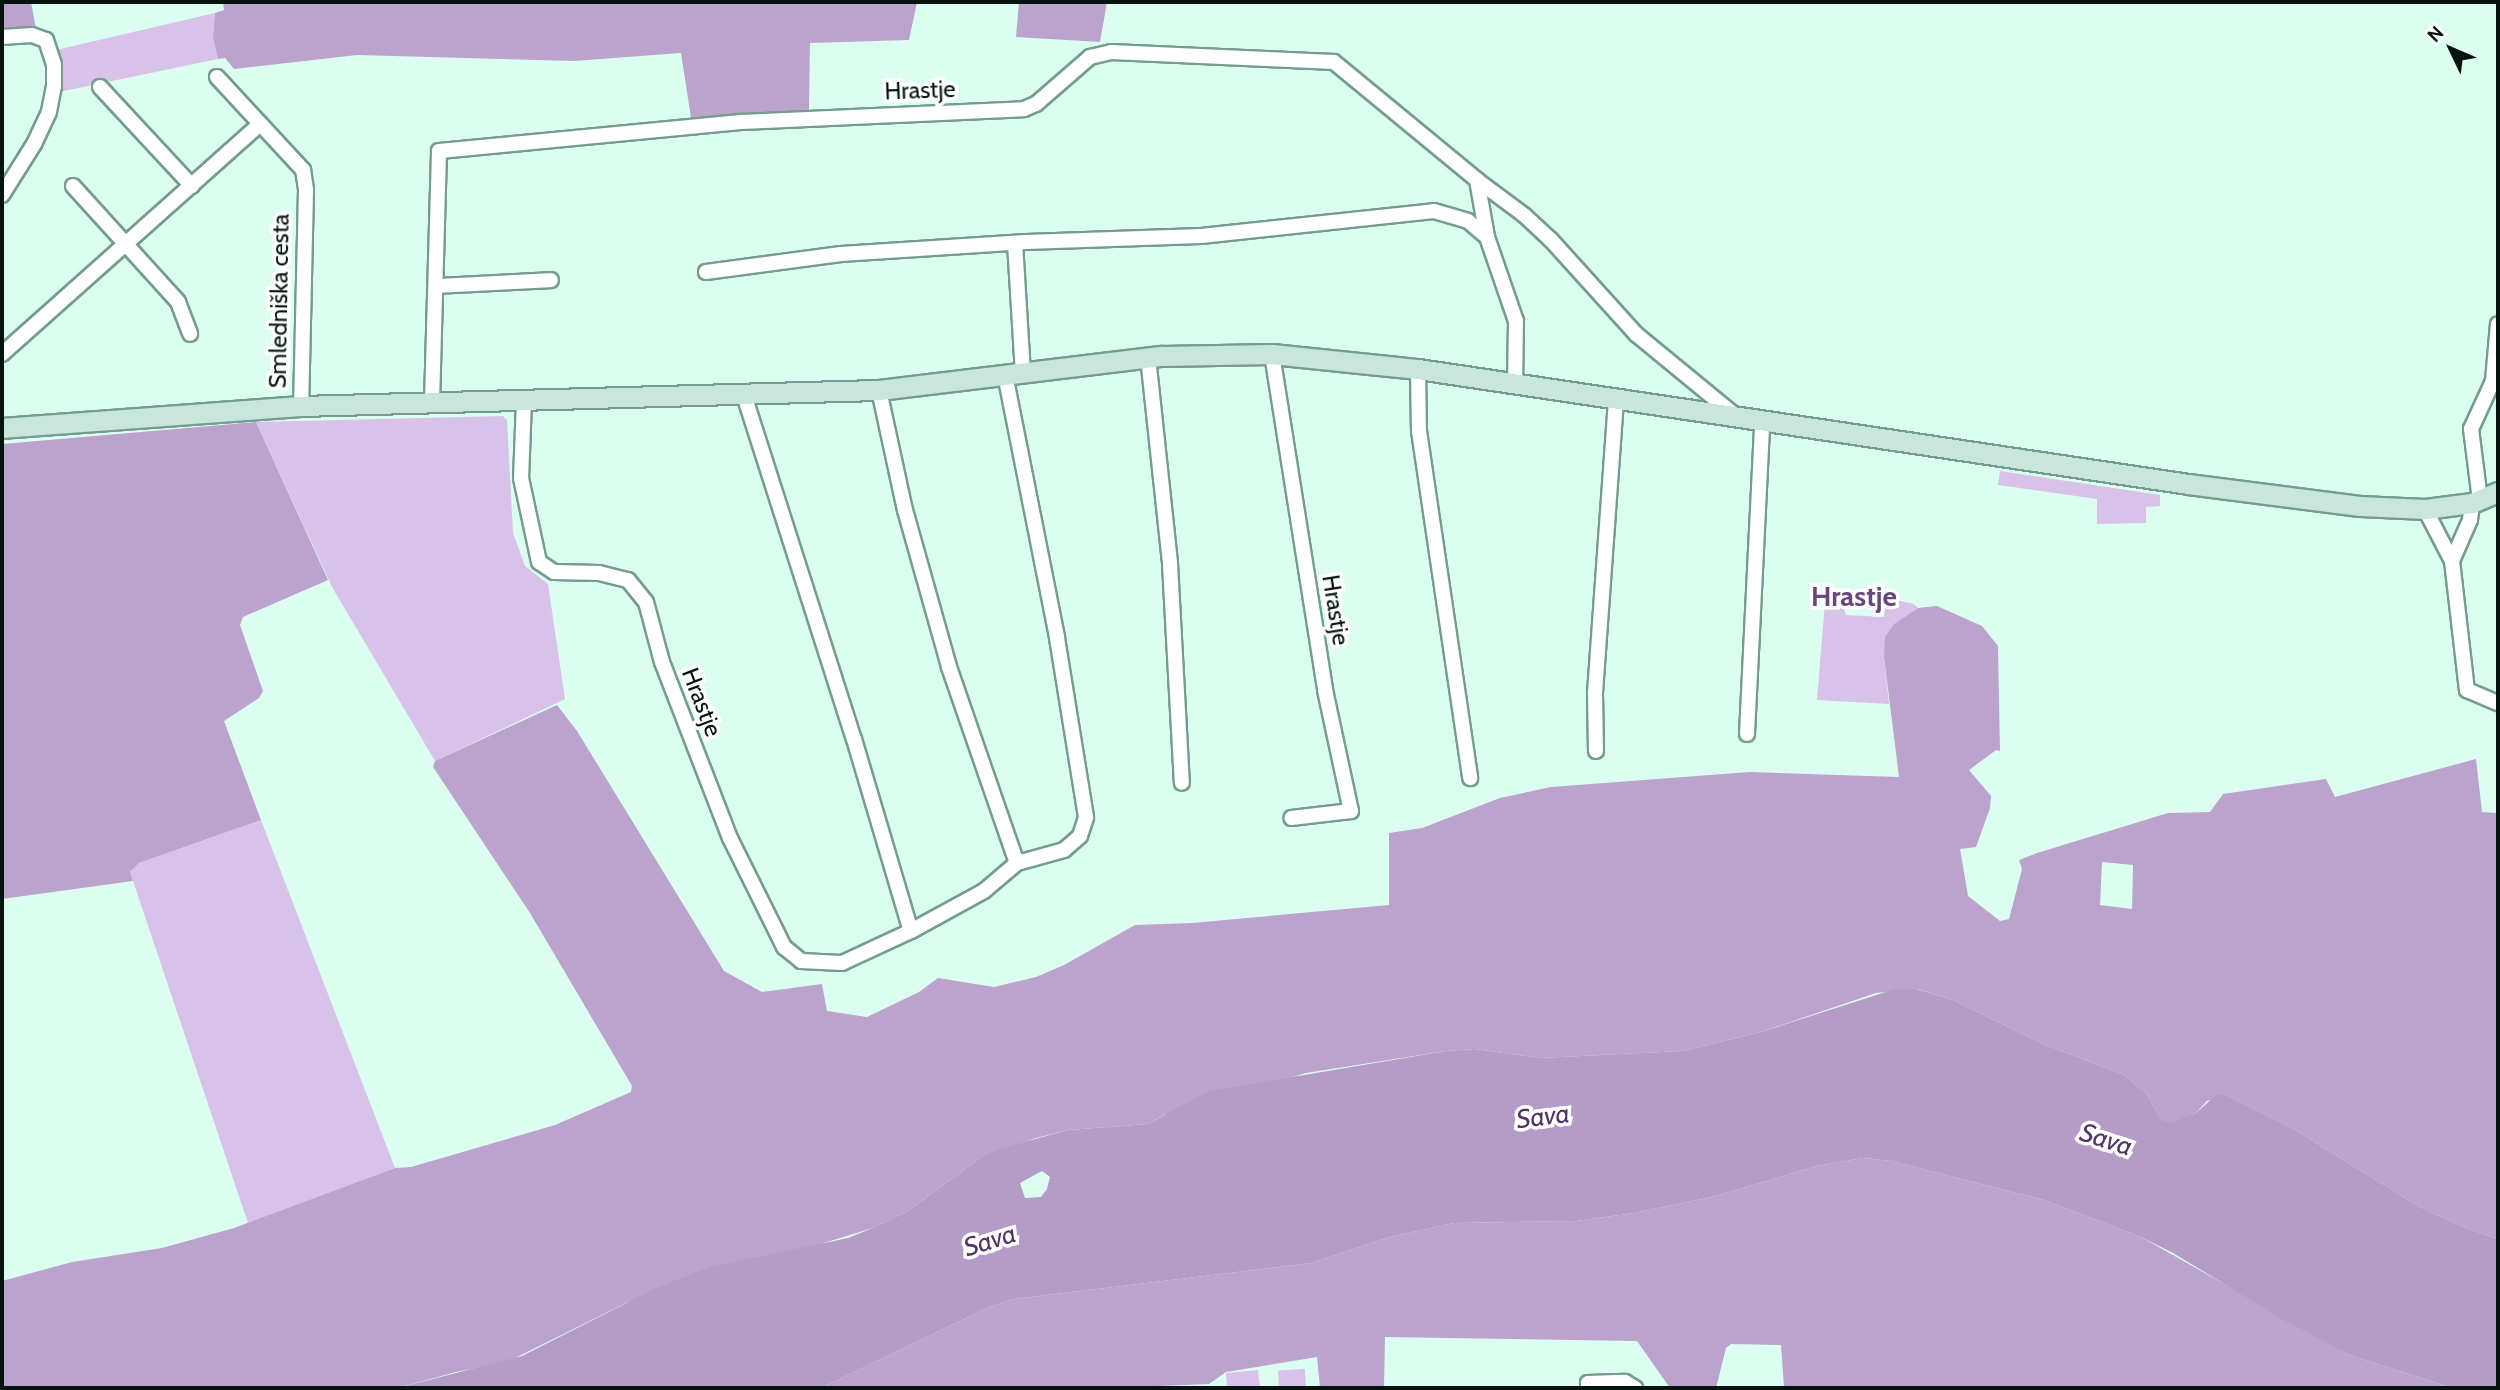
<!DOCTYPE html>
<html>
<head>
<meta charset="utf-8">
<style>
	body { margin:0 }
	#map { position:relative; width:2500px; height:1390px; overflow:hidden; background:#dcfef0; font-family:Cabin,sans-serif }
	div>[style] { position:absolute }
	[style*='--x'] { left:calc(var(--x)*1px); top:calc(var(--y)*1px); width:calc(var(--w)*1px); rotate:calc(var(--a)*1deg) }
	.green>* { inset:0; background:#d9c2e9; transform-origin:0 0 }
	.forest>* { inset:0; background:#bca3cd }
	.water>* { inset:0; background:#b49cc6 }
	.roads { filter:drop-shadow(2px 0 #759d8d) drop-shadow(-2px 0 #759d8d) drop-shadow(0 2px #759d8d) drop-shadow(0 -2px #759d8d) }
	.street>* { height:14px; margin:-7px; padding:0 7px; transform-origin:7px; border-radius:7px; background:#fff }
	.secondary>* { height:19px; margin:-9.5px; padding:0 9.5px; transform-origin:9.5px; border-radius:9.5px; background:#c8e6dc }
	span { translate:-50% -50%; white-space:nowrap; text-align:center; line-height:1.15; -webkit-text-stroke:7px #fff; paint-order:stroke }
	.street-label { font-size:24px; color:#05140f }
	.water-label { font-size:26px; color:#533267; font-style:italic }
	.quarter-label { font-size:28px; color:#694680; font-weight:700 }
	.frame { position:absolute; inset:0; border:4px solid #05140f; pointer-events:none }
	.north { position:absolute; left:2416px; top:14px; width:70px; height:70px; -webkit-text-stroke:5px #fff; paint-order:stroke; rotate:314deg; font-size:19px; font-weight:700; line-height:28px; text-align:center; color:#05140f }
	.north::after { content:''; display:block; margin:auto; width:24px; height:32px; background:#05140f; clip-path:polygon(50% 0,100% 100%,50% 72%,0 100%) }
</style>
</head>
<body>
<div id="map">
	<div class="green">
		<div style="clip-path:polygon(215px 13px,213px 38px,218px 59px,59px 92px,56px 50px)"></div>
		<div style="clip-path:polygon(503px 416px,507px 420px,513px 533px,525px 566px,548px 584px,565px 699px,435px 761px,332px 587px,256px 422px)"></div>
		<div style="clip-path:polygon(2000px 471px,2160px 495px,2160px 506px,2146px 507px,2146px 523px,2097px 524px,2097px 499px,1998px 485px)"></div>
		<div style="clip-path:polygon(1886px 598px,1914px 604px,1918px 608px,1894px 624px,1884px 657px,1889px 704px,1817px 700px,1825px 602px,1842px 604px,1846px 615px,1884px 617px)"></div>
		<div style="clip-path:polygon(261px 820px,395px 1168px,248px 1223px,130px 872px,139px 863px)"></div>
		<div style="left:1305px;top:1369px;width:19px;height:27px;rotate:87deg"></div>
		<div style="clip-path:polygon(1258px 1370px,1260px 1388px,1227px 1388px,1226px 1373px)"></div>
	</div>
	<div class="forest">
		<div style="clip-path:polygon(2px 2px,31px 2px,36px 29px,2px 29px)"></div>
		<div style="clip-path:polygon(223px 2px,917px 2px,909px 40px,810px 43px,809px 110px,691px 118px,681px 53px,574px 61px,357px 55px,234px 69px,225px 58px,218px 59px,213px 38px,215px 13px,224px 10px)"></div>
		<div style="clip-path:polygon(1019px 2px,1107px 2px,1100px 42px,1016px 37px)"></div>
		<div style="clip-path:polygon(256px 422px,328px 580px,243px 617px,240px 625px,263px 691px,259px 698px,224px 721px,261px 820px,139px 863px,130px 872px,133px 881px,2px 899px,2px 444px)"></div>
		<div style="clip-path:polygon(evenodd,1937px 606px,1982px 626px,1998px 646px,2000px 751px,1996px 750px,1969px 770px,1991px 796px,1990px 808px,1976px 847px,1960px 849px,1968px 896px,2000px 921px,2009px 919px,2022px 869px,2019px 860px,2037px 853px,2168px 813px,2210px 812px,2223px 794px,2326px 779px,2335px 797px,2476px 759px,2482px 812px,2498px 813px,2498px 1239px,2463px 1227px,2418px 1206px,2289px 1126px,2227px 1095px,2207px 1101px,2196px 1113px,2170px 1124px,2161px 1119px,2146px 1093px,2124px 1075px,2041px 1043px,1953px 1000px,1918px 989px,1876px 993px,1761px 1032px,1682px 1051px,1541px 1058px,1474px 1049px,1446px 1051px,1306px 1073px,1164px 1115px,1148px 1124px,1068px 1130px,1036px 1138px,980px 1158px,908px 1211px,873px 1228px,626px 1303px,507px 1362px,456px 1372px,398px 1388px,2px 1388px,2px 1281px,72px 1262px,162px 1248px,234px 1228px,395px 1168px,411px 1167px,555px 1125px,631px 1092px,632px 1086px,530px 913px,433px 767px,435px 761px,557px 705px,577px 731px,724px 971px,762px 992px,822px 984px,827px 1011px,867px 1017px,919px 992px,938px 978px,994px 987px,1036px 977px,1064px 965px,1135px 925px,1192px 923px,1389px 905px,1389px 833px,1422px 828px,1500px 798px,1551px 787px,1750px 772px,1899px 777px,1884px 657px,1885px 637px,1894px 624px,1918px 608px,1937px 606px,2102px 862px,2133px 865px,2132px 909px,2100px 905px,2102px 862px)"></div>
		<div style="clip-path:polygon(1863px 1158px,1891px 1161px,2044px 1200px,2141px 1237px,2350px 1355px,2452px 1388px,1784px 1388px,1781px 1345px,1731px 1344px,1726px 1348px,1716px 1388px,1670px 1388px,1637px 1341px,1385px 1337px,1384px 1388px,1320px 1388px,1317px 1357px,1226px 1372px,1209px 1384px,1114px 1388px,821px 1388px,987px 1308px,1013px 1299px,1312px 1263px,1390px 1237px,1454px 1223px,1576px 1221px,1634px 1213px,1712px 1197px,1817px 1166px)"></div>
	</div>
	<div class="water">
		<div style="clip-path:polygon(evenodd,1895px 989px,1917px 989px,1953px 1000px,2041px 1043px,2124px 1075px,2146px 1093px,2161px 1119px,2170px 1123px,2196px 1113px,2216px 1095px,2227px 1095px,2289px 1126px,2418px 1206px,2463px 1227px,2498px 1239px,2498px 1388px,2452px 1388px,2350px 1355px,2282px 1319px,2173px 1253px,2141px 1237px,2044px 1200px,1891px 1161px,1863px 1158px,1817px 1166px,1712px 1197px,1634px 1213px,1576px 1221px,1454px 1223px,1390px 1237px,1312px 1263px,1013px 1299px,987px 1308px,821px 1388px,398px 1388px,522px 1356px,656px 1288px,710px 1267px,848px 1238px,873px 1228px,908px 1211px,980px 1158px,999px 1149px,1068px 1130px,1148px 1124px,1209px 1091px,1446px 1051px,1474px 1049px,1541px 1058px,1682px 1051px,1761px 1032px,1895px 989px,1042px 1171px,1050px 1177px,1047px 1189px,1041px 1197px,1025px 1198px,1020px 1183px,1042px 1171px)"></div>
	</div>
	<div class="roads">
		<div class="street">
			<div style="--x:2;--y:37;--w:30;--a:-4"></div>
			<div style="--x:32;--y:35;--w:15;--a:20"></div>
			<div style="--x:46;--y:40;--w:25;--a:72"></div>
			<div style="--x:54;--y:64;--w:22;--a:90"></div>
			<div style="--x:54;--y:86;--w:26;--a:101"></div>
			<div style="--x:49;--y:112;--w:35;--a:115"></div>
			<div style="--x:34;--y:144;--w:60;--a:122.1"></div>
			<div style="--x:217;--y:77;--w:127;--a:47.2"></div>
			<div style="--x:303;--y:170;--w:20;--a:81"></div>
			<div style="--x:306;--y:190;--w:216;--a:91.3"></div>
			<div style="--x:100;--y:87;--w:135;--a:47.1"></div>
			<div style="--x:1477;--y:180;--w:58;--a:80"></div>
			<div style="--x:1487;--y:237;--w:89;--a:71"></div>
			<div style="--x:1516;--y:321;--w:64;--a:90.9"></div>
			<div style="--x:73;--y:186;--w:156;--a:47.8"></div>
			<div style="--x:178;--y:302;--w:34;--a:69"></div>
			<div style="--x:1015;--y:243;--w:130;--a:86.5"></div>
			<div style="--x:706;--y:272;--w:136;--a:-7.6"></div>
			<div style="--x:841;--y:254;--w:185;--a:-3.7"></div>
			<div style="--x:1026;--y:242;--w:175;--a:-2"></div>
			<div style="--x:1201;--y:236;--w:234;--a:-6.1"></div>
			<div style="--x:1434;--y:211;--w:35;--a:16"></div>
			<div style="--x:1468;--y:221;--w:25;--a:40"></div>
			<div style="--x:437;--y:286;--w:114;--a:-3"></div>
			<div style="--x:2;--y:354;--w:346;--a:-41.7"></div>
			<div style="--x:1272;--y:354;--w:340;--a:81"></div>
			<div style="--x:1325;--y:690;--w:124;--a:77.9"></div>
			<div style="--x:1351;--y:811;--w:60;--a:173.3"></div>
			<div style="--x:1148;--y:357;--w:208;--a:83.9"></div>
			<div style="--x:1170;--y:564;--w:219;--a:86.9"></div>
			<div style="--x:1418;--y:369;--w:62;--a:89.1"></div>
			<div style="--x:1419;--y:431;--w:351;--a:81.6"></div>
			<div style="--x:879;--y:390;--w:123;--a:77.8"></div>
			<div style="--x:905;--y:510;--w:163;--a:74.3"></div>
			<div style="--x:949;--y:667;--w:207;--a:70.9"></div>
			<div style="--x:744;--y:395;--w:361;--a:72.3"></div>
			<div style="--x:854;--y:739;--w:200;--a:73.5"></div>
			<div style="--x:524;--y:401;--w:77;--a:92.2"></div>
			<div style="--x:521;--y:478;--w:86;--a:77.9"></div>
			<div style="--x:539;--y:562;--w:18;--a:34"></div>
			<div style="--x:554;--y:572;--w:45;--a:1.3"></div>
			<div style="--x:599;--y:573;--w:30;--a:14"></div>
			<div style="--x:628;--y:580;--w:28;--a:51"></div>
			<div style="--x:646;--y:602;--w:62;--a:75.1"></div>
			<div style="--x:662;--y:662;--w:189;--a:68.9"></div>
			<div style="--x:730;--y:838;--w:122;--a:63.6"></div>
			<div style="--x:784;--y:947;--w:22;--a:39"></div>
			<div style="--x:801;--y:961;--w:41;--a:2.8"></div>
			<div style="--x:842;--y:963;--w:76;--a:-24.9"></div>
			<div style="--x:911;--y:931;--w:83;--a:-28.7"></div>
			<div style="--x:984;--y:891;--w:43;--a:-40.3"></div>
			<div style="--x:1017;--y:863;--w:49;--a:-15.5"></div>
			<div style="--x:1064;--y:850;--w:21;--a:-41"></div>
			<div style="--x:1080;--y:836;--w:20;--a:-72"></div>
			<div style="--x:1086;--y:817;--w:182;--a:-99.2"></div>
			<div style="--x:1057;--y:637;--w:267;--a:-101.2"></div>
			<div style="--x:432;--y:403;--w:252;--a:-88.4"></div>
			<div style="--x:439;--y:151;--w:304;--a:-5.5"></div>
			<div style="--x:742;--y:122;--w:282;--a:-2.6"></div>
			<div style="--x:1024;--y:109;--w:13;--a:-23"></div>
			<div style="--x:1036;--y:104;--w:72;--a:-41"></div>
			<div style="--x:1090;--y:57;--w:22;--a:-13"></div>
			<div style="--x:1111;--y:52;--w:223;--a:2.6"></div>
			<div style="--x:1334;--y:62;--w:185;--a:39.5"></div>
			<div style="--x:1477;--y:180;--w:59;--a:36.7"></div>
			<div style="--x:1524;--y:215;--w:37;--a:43"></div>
			<div style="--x:1551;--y:240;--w:127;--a:47.9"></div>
			<div style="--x:1636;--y:334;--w:131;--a:39.4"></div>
			<div style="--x:2480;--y:500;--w:72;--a:-97.2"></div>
			<div style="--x:2471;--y:429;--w:53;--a:-65.4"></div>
			<div style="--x:2493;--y:381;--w:57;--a:-85"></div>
			<div style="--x:2425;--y:509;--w:59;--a:62.6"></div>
			<div style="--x:2452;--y:561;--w:130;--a:83.4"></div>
			<div style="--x:2467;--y:690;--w:34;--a:23"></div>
			<div style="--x:2452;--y:561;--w:45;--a:-66.3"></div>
			<div style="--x:2470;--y:520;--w:17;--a:-83"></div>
			<div style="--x:1747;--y:734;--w:312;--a:-87.2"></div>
			<div style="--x:1596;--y:751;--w:58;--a:-91"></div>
			<div style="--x:1595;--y:693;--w:294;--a:-85.9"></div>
			<div style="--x:1588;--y:1388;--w:5;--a:-90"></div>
			<div style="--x:1588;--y:1383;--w:37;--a:-2"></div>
			<div style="--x:1625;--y:1382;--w:12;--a:31"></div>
		</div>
		<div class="secondary">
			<div style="--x:2;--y:428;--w:300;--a:-4.2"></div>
			<div style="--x:301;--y:406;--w:578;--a:-1.59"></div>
			<div style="--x:879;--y:390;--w:285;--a:-6.9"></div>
			<div style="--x:1162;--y:356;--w:110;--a:-1"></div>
			<div style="--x:1272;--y:354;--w:147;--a:5.9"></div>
			<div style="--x:1418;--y:369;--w:779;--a:8.49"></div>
			<div style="--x:2188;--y:484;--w:173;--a:7.3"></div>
			<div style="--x:2360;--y:506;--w:65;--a:2.6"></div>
			<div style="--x:2425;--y:509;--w:47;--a:-7.3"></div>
			<div style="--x:2472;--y:503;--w:28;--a:-23"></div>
		</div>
	</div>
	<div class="street-label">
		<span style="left:920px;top:90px;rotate:-2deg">Hrastje</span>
		<span style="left:279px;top:301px;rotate:-89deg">Smledniška cesta</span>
		<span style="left:1336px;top:610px;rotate:81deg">Hrastje</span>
		<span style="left:702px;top:702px;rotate:69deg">Hrastje</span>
	</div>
	<div class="water-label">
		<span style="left:1543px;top:1117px;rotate:-7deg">Sava</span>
		<span style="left:2106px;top:1140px;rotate:18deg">Sava</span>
		<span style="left:990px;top:1241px;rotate:-17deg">Sava</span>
	</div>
	<div class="quarter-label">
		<span style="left:1854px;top:596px">Hrastje</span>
	</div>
	<div class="frame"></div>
	<div class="north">N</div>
</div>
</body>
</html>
